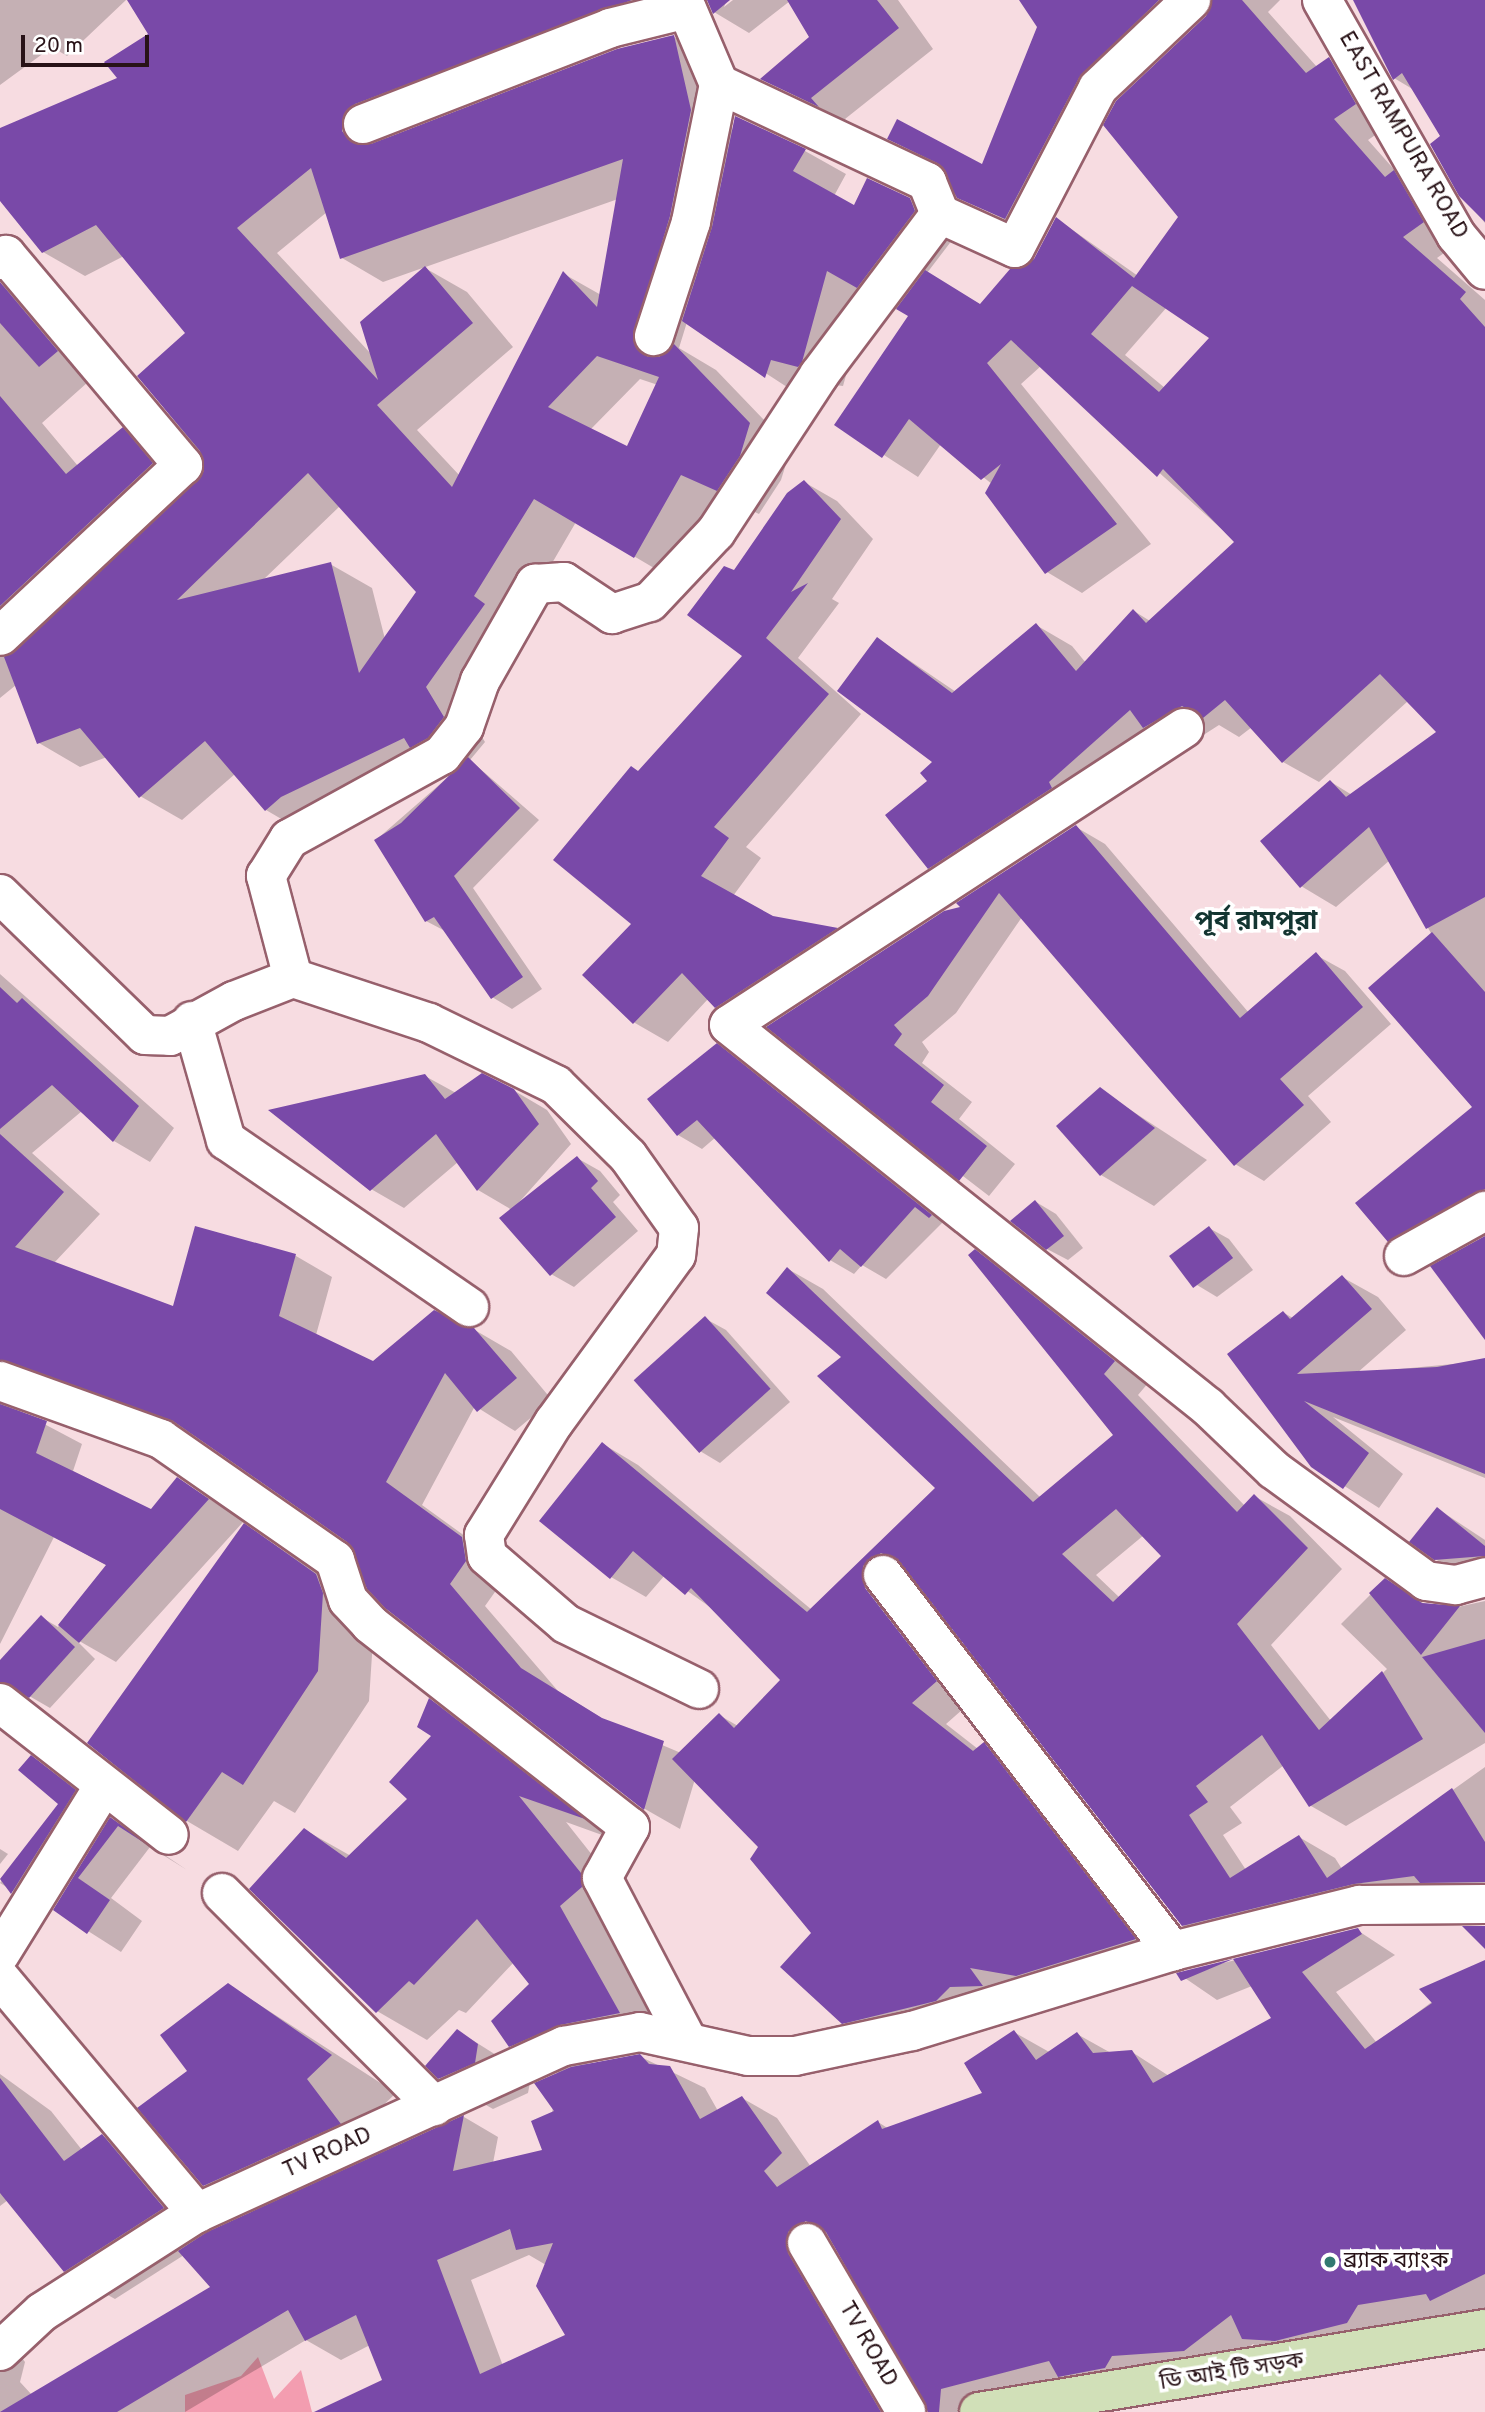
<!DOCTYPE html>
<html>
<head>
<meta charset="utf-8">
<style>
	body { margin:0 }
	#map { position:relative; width:1485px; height:2412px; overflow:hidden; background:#f7dce1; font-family:Overpass,"Noto Sans Bengali",sans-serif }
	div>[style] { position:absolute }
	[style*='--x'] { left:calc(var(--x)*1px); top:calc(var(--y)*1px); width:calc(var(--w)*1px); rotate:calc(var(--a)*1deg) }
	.green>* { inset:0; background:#f39db0 }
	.shadow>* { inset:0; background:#0003 }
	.building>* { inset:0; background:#7949a8; transform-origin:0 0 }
	.roads { filter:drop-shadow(2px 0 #97606c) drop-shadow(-2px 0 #97606c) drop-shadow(0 2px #97606c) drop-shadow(0 -2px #97606c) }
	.minor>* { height:38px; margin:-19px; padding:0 19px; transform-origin:19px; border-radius:19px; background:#fff }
	.major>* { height:38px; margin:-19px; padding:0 19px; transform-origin:19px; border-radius:19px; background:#d1e0b8 }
	.dots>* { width:19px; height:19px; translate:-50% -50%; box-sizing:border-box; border:4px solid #fff; border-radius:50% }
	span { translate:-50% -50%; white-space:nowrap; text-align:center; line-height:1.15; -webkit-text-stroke:7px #fff; paint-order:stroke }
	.street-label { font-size:23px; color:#281217 }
	.poi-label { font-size:23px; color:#281217 }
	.left { translate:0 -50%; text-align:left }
	.quarter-label { font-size:26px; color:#133531; font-weight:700 }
	.scale { position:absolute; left:21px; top:35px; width:128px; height:32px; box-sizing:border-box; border:4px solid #281217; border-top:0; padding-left:9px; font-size:21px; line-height:24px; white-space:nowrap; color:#281217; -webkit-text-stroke:5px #fff; paint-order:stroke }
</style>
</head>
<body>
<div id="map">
	<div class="green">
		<div style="clip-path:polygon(258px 2357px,274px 2399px,301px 2370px,312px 2412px,185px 2412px,185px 2395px,241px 2376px)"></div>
	</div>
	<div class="shadow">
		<div style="clip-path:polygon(0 0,126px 0,67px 56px,52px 47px,0 85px)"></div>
		<div style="clip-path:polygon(evenodd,129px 0,695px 0,644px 31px,387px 135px,386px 140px,674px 37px,716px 61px,733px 135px,805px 151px,846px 174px,834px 196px,854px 207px,909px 200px,951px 224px,956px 235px,927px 273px,981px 305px,1035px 260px,1057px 219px,1138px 276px,1180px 217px,1212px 4px,1118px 92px,1041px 238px,958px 196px,941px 167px,889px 138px,983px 167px,1039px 27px,1021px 0,1280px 0,1268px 12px,1317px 67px,1329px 59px,1365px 79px,1390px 125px,1368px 140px,1399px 175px,1429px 192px,1458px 243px,1437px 258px,1485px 300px,1485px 1226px,1424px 1261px,1389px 1241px,1474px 1107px,1432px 935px,1390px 860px,1336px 907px,1301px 886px,1331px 782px,1352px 795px,1439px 733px,1408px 701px,1319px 782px,1283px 762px,1252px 727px,1239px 737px,1219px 725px,965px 888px,930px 867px,935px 762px,878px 639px,956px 692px,1036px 625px,1072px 646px,1086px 663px,1134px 611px,1150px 621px,1236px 542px,1041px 366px,1021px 384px,1151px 544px,1082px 593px,1047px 572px,992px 484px,941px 444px,918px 477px,836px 424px,910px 316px,869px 293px,843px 386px,812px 382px,807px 400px,687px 322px,679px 348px,716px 370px,791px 448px,781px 480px,759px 514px,723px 497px,676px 581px,576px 522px,466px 711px,485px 742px,470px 760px,539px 820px,473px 888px,542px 989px,512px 1009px,492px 997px,447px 932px,426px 921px,376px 840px,455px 771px,441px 763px,307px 834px,266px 810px,235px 774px,182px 820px,140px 796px,107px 757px,80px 767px,39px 743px,16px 685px,0 698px,0 284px,40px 307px,97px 374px,42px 423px,78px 466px,123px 429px,199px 482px,206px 461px,139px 376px,187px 333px,124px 256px,85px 276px,43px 252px,0 196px,0 130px,119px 79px,151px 34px,129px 0,618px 199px,601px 295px,564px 274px,460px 476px,417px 430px,513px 347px,467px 292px,425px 268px,372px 355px,277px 253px,327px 212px,342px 258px,383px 282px,618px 199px,129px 0,1167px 307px,1211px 338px,1165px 388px,1125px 355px,1167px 307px,129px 0,640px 379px,658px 385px,628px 449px,590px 430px,640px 379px,129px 0,340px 506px,418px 592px,385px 639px,372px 588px,330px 564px,263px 580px,340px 506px)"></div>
		<div style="clip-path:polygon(707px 0,727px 0,724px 7px,733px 0,898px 0,933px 49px,845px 119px,849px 123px,763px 79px,811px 38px,790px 1px,749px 33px,714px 12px)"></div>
		<div style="clip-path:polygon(1355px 0,1485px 0,1485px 223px,1461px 195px,1443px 137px,1414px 90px,1394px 78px)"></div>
		<div style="clip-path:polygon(804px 482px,837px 501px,873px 539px,832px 599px,839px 603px,798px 658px,861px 714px,746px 847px,761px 858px,733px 896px,772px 918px,837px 929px,869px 948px,750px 1026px,708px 999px,668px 1042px,635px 1023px,585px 975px,634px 924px,639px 772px,745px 656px)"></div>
		<div style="clip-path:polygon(1076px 827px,1105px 844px,1249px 1013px,1316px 955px,1345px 971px,1391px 1024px,1308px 1096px,1331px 1122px,1264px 1181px,1235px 1164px,1022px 917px,956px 1013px,922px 1042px,929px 1052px,922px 1063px,972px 1102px,959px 1119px,1015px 1164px,989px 1196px,769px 1027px,963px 908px)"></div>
		<div style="clip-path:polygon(evenodd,0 974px,174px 1128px,150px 1162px,114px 1141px,82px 1111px,32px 1153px,100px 1214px,54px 1263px,174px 1308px,196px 1228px,296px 1256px,332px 1277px,316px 1335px,374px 1363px,473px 1329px,511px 1351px,552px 1400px,515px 1431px,475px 1406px,422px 1505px,498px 1560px,502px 1582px,485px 1606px,558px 1691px,608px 1722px,681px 1753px,719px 1715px,738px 1726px,782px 1680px,714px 1610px,665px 1575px,646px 1597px,611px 1577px,603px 1444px,638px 1465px,812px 1610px,938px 1488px,788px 1269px,823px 1289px,1041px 1498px,1116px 1435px,975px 1251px,1010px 1271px,1149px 1382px,1138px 1395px,1245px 1506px,1254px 1496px,1290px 1516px,1342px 1569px,1271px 1645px,1331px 1721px,1387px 1669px,1341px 1624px,1385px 1580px,1423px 1603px,1453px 1608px,1485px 1601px,1485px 1743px,1346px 1826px,1311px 1806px,1284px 1765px,1230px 1807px,1242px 1823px,1223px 1835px,1246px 1870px,1299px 1837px,1335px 1858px,1342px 1869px,1485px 1767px,1485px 1902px,1218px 1946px,1183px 1925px,913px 1575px,897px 1588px,971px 1702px,946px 1724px,978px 1749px,984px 1744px,1020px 1765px,1170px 1959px,879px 2043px,843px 2022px,813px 1934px,761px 1847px,695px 1779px,680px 1829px,645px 1809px,386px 1607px,349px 1541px,199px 1437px,34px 1379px,22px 1385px,14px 1408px,82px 1444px,73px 1471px,152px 1511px,178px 1479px,244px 1521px,116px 1662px,74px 1638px,95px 1659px,50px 1708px,24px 1693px,0 1695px,0 1662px,41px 1617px,58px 1627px,108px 1566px,54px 1537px,0 1644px,0 974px,1144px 1535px,1164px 1556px,1120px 1598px,1096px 1575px,1144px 1535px)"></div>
		<div style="clip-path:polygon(717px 1045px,944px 1221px,886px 1279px,862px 1265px,854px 1274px,830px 1260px,716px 1137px,702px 1149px,678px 1135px)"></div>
		<div style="clip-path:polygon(425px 1076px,456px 1093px,513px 1090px,547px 1110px,571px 1144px,513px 1209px,577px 1158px,600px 1171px,620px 1195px,613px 1202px,638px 1231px,574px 1287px,551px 1274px,512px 1210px,478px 1190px,458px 1162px,404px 1208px,371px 1189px)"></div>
		<div style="clip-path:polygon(1100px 1090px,1207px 1160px,1154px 1206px,1101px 1175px)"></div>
		<div style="clip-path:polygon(1036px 1202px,1056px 1214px,1083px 1248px,1068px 1260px,1047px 1249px)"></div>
		<div style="clip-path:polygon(1209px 1228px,1229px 1239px,1253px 1270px,1217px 1297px,1197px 1285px)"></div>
		<div style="clip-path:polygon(1342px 1277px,1378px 1297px,1406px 1330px,1357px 1373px,1485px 1361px,1485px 1478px,1333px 1417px,1403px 1474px,1379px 1508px,1313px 1466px,1284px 1313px,1293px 1318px)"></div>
		<div style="clip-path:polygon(706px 1319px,726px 1330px,790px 1402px,720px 1463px,700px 1451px)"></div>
		<div style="clip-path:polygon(1438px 1509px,1485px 1540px,1485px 1578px,1471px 1579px,1435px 1559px)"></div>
		<div style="clip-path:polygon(245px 1526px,368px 1605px,374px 1624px,369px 1701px,295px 1813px,274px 1801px,238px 1851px,187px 1821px,89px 1743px)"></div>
		<div style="clip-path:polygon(evenodd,430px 1700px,479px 1729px,627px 1844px,566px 1822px,631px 1904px,632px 1917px,609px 1935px,669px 2042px,583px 2065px,639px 2056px,705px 2088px,718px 2111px,742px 2098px,777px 2118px,811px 2167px,878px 2122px,889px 2129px,984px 2094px,1014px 2032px,1051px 2053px,1077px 2034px,1111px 2053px,1132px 2052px,1169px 2076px,1274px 2019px,1252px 1986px,1217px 2000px,1179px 1974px,1357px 1930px,1395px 1955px,1336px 1992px,1377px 2043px,1485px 1962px,1485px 2311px,1466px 2320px,1455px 2314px,1393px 2324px,1382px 2342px,1278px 2358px,1253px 2344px,1220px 2370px,975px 2412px,928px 2412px,835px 2244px,823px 2252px,903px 2412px,324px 2412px,384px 2380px,370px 2345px,341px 2360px,306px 2340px,185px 2412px,0 2412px,0 2328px,25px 2362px,20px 2382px,32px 2395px,212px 2287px,184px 2255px,115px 2299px,65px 2271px,8px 2200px,0 2206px,0 2074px,51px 2111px,82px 2150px,102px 2136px,152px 2164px,212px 2237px,257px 2215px,204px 2185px,190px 2071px,229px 1985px,396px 2093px,371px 2117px,396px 2150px,464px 2117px,498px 2137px,493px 2163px,544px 2151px,560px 2074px,511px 2046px,531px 1984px,514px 1962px,466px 2013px,459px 2010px,427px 2040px,377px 2011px,305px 1830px,351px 1856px,410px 1799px,434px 1736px,430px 1700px,529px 2255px,546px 2265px,568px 2336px,503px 2366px,471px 2280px,529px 2255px)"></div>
		<div style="clip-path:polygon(31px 1757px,106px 1809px,44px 1910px,0 1883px,60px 1803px)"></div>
		<div style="clip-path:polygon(111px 1819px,187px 1870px,150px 1847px,111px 1898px,142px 1921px,121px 1952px,55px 1910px)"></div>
		<div style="clip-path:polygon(0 1849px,8px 1854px,0 1864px)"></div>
		<div style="clip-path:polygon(458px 2031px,531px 2077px,528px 2093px,493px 2109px,439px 2078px)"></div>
	</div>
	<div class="building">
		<div style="clip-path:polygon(evenodd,127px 0,632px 0,355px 104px,346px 111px,342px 131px,350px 141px,371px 144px,617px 49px,674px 35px,691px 110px,670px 216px,633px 340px,648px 357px,659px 357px,674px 344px,750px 423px,740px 456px,717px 491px,681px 475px,634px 558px,534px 499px,474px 596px,485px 604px,426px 687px,444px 717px,428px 738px,410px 748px,404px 738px,281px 797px,265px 811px,205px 741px,139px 798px,80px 728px,37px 744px,4px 657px,204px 471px,200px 451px,137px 376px,185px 333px,96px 225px,42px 253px,0 201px,0 128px,117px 78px,104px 62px,148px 34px,127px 0,623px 159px,597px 307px,563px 271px,452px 487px,377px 405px,473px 323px,425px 266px,360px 322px,378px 380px,237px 228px,311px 168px,340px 259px,623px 159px,127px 0,597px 356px,659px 377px,627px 446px,548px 407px,597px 356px,127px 0,308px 473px,416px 592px,359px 673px,331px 562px,177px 600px,308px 473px)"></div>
		<div style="clip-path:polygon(707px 0,730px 0,713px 14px)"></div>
		<div style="clip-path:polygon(787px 0,877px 0,899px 28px,811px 98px,819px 107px,760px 79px,809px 37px)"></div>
		<div style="clip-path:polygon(1019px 0,1159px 0,1079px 78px,1005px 219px,957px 198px,937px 163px,887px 139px,897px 119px,982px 164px,1037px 27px)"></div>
		<div style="clip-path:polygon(evenodd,1212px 0,1242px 0,1306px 73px,1329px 57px,1356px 104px,1334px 119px,1385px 177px,1394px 170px,1424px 222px,1403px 237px,1466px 292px,1460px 299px,1485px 327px,1485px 897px,1426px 929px,1369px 827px,1300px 888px,1260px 841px,1330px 780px,1346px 797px,1436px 732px,1380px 674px,1282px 763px,1225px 700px,1203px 718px,1182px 706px,1143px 728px,1130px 710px,1049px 782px,1052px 788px,928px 869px,885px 815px,927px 781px,920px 773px,932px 762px,837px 691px,877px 637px,952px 693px,1036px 623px,1076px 671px,1133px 609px,1146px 623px,1234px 542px,1163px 469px,1157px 477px,1011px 340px,987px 363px,1117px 524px,1045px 574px,985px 493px,1001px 464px,981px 480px,909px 419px,882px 458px,834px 425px,908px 316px,896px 309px,925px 270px,980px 304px,1010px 269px,1034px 259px,1056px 217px,1134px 278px,1178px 217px,1103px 125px,1116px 101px,1206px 16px,1212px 0,1132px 286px,1209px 338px,1159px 392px,1091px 334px,1132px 286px)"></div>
		<div style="clip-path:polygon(1353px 0,1485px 0,1485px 222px,1459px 196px,1430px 144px,1440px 136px,1402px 73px,1393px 80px)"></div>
		<div style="clip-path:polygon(735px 116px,806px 149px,793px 171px,854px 205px,867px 178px,910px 198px,915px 211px,857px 288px,827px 271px,802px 362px,798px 367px,771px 360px,765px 378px,682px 321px,712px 227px)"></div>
		<div style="clip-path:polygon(0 282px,58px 351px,39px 367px,0 323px)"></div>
		<div style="clip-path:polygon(0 396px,66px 474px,123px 427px,153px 463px,0 606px)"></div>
		<div style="clip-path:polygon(804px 480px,841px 519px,791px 592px,808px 583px,766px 638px,829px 694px,714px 827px,729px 838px,701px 876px,773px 916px,838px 928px,715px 1008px,682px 973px,633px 1024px,582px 975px,631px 924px,553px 860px,631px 766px,638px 771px,742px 656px,687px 615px,724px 566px,734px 570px,787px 493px)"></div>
		<div style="clip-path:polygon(468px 757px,520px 808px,454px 876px,523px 977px,491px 999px,434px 917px,425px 922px,374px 840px,401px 823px)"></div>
		<div style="clip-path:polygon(1076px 825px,1240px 1018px,1316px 952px,1363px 1007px,1280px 1079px,1304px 1105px,1234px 1166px,999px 893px,928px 996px,894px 1025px,902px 1034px,894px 1045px,944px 1085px,931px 1102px,987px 1146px,959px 1181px,766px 1027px,944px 911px,960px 907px,956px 903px)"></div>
		<div style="clip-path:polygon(1432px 932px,1485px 992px,1485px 1189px,1388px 1242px,1355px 1203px,1472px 1107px,1368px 988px)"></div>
		<div style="clip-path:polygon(0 987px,17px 1003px,22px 998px,139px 1106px,113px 1142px,52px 1085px,0 1129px)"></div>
		<div style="clip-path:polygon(717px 1043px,932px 1215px,929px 1218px,915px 1207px,861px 1267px,840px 1249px,829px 1262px,697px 1120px,677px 1136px,647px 1099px)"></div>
		<div style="clip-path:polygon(482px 1073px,514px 1089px,539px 1124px,477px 1191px,436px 1134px,370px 1191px,268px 1110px,425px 1074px,445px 1099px)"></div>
		<div style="clip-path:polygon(1100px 1087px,1155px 1128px,1100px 1176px,1056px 1126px)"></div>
		<div style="clip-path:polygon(0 1134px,64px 1192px,15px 1247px,173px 1306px,195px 1226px,296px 1254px,279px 1316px,373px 1361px,434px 1310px,474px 1328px,517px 1378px,477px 1412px,445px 1373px,386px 1482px,462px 1537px,466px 1561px,450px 1584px,521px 1668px,602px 1718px,664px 1741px,644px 1810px,385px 1608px,367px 1589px,347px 1542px,173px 1421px,0 1360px)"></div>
		<div style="clip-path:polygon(577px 1156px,598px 1181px,591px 1188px,616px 1217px,550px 1276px,499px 1218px)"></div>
		<div style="clip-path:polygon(1035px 1200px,1064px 1236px,1046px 1250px,1010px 1221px)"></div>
		<div style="left:1209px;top:1226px;width:40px;height:50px;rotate:53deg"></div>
		<div style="clip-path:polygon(1485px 1236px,1485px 1340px,1430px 1266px)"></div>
		<div style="clip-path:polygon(evenodd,975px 1249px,1115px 1361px,1104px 1374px,1237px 1512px,1254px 1494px,1308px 1548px,1237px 1624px,1319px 1730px,1382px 1671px,1423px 1739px,1309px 1807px,1262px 1735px,1196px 1786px,1208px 1802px,1189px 1815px,1230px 1878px,1299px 1835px,1327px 1878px,1452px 1788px,1485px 1842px,1485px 1882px,1420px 1883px,1414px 1876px,1354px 1884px,1182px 1926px,900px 1562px,881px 1553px,863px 1566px,865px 1588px,937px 1681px,912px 1703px,973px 1751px,984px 1742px,1136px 1939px,1016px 1976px,970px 1968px,983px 1986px,950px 1987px,936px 2001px,842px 2024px,780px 1967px,811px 1933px,750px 1859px,758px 1847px,672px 1759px,719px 1713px,734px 1728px,780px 1680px,691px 1588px,685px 1595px,633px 1551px,610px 1579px,539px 1521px,602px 1442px,807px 1612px,935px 1488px,817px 1376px,841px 1357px,766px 1293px,787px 1267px,1033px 1502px,1113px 1435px,968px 1255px,975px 1249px,1116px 1509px,1161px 1556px,1113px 1602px,1062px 1554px,1116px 1509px)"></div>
		<div style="clip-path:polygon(1342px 1275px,1372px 1309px,1297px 1374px,1437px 1367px,1485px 1358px,1485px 1474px,1304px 1401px,1369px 1453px,1343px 1489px,1311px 1467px,1227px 1354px,1283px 1311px,1290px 1319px)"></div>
		<div style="left:705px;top:1316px;width:98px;height:96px;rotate:48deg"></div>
		<div style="clip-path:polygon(0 1404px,47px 1421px,36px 1453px,151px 1509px,177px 1477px,209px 1499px,79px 1643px,58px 1625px,106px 1565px,0 1509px)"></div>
		<div style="clip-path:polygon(1437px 1507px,1485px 1546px,1485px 1556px,1434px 1560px,1409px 1542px)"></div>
		<div style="clip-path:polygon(244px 1523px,316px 1574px,323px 1593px,318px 1671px,243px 1785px,222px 1772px,186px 1822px,87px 1743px)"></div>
		<div style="clip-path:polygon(1385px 1578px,1422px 1603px,1460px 1606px,1421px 1655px,1369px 1593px)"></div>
		<div style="clip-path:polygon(41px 1615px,75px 1647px,29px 1698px,0 1682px,0 1660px)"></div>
		<div style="clip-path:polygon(1485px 1639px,1485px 1733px,1422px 1657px)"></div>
		<div style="clip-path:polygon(429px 1698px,585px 1819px,519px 1796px,581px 1873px,582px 1887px,560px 1906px,620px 2013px,560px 2025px,509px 2047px,491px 2021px,529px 1984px,477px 1919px,414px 1985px,409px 1981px,376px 2013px,249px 1889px,304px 1828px,346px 1858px,407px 1799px,389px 1782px,431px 1736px,417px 1727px)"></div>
		<div style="clip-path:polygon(31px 1755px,76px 1790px,11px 1894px,0 1879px,58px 1804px,18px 1770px)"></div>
		<div style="clip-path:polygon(110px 1817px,163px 1855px,118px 1826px,78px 1878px,110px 1900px,87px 1934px,53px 1910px)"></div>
		<div style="clip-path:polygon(1462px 1926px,1485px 1926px,1485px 1949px)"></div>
		<div style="clip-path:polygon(evenodd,1358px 1928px,1362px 1934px,1302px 1972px,1365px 2049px,1432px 2003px,1419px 1989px,1485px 1960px,1485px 2274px,1430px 2301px,1426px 2294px,1358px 2305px,1347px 2323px,1275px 2341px,1242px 2339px,1231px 2315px,1184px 2351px,1112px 2356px,1105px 2368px,1058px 2377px,1049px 2361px,941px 2389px,939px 2412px,928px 2412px,826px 2232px,806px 2221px,788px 2232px,788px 2253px,881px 2412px,314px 2412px,382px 2380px,356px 2315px,305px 2341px,288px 2310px,117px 2412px,0 2412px,210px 2287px,178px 2251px,207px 2232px,464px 2115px,453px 2171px,542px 2150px,531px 2121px,554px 2111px,534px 2083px,571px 2067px,640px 2054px,649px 2064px,670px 2066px,700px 2119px,742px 2096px,782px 2153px,764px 2171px,777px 2187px,878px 2120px,882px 2129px,982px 2093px,964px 2063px,1014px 2030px,1036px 2060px,1077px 2032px,1093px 2053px,1132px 2050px,1153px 2083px,1271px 2018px,1233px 1959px,1181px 1981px,1176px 1973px,1358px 1928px,510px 2229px,516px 2250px,553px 2243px,536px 2286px,565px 2335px,480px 2374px,437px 2260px,510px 2229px)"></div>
		<div style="clip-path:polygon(228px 1983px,332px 2055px,307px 2079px,341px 2124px,203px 2186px,137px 2108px,187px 2071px,160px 2035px)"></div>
		<div style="clip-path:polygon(457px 2029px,478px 2044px,475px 2063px,438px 2079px,425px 2066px)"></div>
		<div style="clip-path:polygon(0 2078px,64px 2161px,102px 2134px,164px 2208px,64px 2272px,0 2193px)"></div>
	</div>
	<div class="roads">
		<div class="minor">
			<div style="--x:1322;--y:0;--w:271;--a:60.3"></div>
			<div style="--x:1456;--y:235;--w:45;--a:50.4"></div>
			<div style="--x:719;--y:84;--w:230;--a:25.2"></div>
			<div style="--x:927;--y:182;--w:35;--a:68"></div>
			<div style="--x:940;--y:214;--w:82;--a:24.4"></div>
			<div style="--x:1015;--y:248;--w:180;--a:-62.6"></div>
			<div style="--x:1098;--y:88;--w:128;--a:-43.4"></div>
			<div style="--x:363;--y:124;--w:265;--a:-21.2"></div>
			<div style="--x:610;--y:28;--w:79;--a:-13.9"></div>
			<div style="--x:687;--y:9;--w:82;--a:66.9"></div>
			<div style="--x:719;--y:84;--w:141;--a:101.5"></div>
			<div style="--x:691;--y:222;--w:120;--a:108"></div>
			<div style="--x:0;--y:260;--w:8;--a:-40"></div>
			<div style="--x:6;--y:255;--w:275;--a:49.9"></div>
			<div style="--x:183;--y:465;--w:250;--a:136.9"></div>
			<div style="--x:1184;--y:728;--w:543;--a:146.87"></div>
			<div style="--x:729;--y:1025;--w:613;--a:38.57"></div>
			<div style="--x:1208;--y:1407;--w:91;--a:43.7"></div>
			<div style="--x:1274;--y:1470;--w:188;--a:36.1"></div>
			<div style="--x:1426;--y:1581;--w:30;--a:8"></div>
			<div style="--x:1456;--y:1585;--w:30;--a:-15"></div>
			<div style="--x:0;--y:894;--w:202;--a:44.2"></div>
			<div style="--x:145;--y:1035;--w:25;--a:2"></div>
			<div style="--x:170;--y:1036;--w:73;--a:-28.7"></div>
			<div style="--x:234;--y:1001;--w:63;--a:-21.3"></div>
			<div style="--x:293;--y:978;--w:143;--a:18.3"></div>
			<div style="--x:429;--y:1023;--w:141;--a:26"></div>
			<div style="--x:556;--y:1085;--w:101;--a:44.6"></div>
			<div style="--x:628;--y:1156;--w:88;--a:54.7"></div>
			<div style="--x:679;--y:1228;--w:27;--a:96"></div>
			<div style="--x:676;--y:1255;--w:207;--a:126.1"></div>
			<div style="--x:554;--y:1422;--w:133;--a:121.8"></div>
			<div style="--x:484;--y:1535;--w:21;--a:82"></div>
			<div style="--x:487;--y:1556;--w:104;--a:40.7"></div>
			<div style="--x:566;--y:1624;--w:148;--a:26"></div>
			<div style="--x:293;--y:978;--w:106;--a:-104.8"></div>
			<div style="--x:266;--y:876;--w:44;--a:-58.1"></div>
			<div style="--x:289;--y:839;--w:175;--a:-28.8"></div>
			<div style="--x:442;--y:755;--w:36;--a:-52"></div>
			<div style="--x:464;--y:727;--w:49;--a:-70.8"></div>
			<div style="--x:480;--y:681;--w:112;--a:-60.4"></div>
			<div style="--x:535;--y:584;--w:29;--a:-4"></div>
			<div style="--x:564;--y:582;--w:58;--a:33.7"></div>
			<div style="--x:612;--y:614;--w:40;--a:-18"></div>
			<div style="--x:650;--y:602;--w:96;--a:-46.7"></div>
			<div style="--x:716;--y:532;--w:188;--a:-56.7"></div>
			<div style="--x:819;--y:375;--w:201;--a:-53.1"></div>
			<div style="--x:192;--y:1021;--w:124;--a:74.1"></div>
			<div style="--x:226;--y:1140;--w:295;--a:34.5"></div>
			<div style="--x:1404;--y:1256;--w:93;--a:-29.1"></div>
			<div style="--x:0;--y:1381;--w:171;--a:19.8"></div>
			<div style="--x:161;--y:1439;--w:212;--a:34.8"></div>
			<div style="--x:335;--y:1560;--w:42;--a:72"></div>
			<div style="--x:348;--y:1600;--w:33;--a:47"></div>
			<div style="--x:370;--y:1624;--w:330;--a:38"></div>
			<div style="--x:630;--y:1827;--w:58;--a:118.8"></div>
			<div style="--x:602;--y:1878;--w:181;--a:62.3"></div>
			<div style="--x:883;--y:1575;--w:475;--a:52.4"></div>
			<div style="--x:0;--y:1703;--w:214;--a:38"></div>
			<div style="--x:222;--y:1893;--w:301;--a:45.1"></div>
			<div style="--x:0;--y:1954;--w:196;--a:-58.3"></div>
			<div style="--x:0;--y:1978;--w:307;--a:50"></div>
			<div style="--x:807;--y:2243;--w:196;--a:59.6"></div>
			<div style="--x:0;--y:2351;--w:57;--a:-42.9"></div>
			<div style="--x:42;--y:2312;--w:184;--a:-32.6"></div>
			<div style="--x:197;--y:2213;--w:403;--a:-24.5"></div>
			<div style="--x:564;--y:2046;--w:77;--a:-10.4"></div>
			<div style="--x:640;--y:2032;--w:111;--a:12.5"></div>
			<div style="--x:748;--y:2056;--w:47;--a:0"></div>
			<div style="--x:795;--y:2056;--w:120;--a:-12.1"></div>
			<div style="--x:912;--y:2031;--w:273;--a:-17"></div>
			<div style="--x:1173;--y:1951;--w:192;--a:-13.9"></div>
			<div style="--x:1359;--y:1905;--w:126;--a:-0.5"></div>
		</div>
		<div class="major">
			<div style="--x:979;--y:2412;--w:513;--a:-9.32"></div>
		</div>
	</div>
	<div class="dots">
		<div style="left:1330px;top:2262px;background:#327971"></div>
	</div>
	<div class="street-label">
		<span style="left:1402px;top:136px;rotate:60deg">EAST RAMPURA ROAD</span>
		<span style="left:328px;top:2154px;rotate:-24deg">TV ROAD</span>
		<span style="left:867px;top:2345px;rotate:60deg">TV ROAD</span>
		<span style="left:1232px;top:2373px;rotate:-9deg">ডি আই টি সড়ক</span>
	</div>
	<div class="poi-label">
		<span class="left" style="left:1344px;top:2262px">ব্র্যাক ব্যাংক</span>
	</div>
	<div class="quarter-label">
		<span style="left:1256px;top:923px">পূর্ব রামপুরা</span>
	</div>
	<div class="scale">20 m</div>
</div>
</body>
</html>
